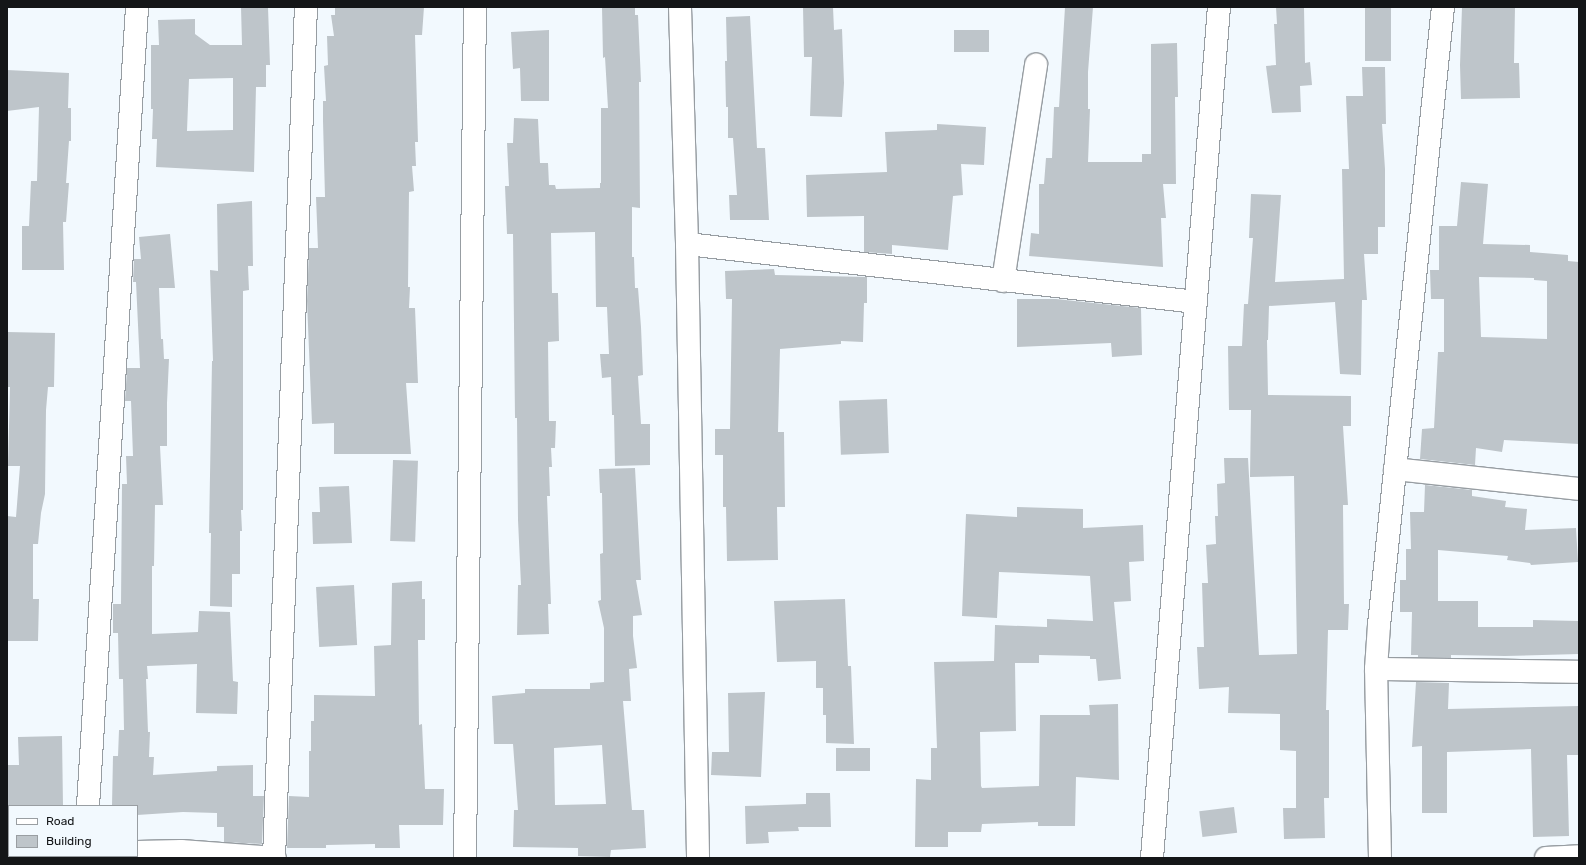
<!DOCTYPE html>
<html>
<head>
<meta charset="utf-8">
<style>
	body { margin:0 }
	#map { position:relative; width:1586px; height:865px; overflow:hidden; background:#f2f9fe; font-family:Rubik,sans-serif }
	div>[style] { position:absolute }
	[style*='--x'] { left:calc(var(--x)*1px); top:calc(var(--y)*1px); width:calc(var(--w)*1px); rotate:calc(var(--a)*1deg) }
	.building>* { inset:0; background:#bec5ca; transform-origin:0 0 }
	.roads { filter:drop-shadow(1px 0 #979da2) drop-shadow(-1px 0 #979da2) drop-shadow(0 1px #979da2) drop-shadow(0 -1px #979da2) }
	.street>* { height:22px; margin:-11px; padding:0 11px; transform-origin:11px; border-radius:11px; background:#fff }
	span { translate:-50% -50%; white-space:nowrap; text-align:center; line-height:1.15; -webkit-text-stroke:3.5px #f2f9fe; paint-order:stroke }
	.frame { position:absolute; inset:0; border:8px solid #141618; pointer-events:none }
	.legend { position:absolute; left:8px; top:805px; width:130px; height:52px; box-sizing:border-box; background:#f2f9fe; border:1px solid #999ea2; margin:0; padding:5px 7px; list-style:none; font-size:12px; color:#141618 }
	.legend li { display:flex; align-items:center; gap:8px; height:20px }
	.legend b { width:20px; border:1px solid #999ea2 }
</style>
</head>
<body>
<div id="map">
	<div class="building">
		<div style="clip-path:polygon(evenodd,241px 7px,268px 7px,270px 65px,266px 65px,266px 87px,256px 87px,254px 172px,156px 167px,157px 139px,152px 139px,153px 109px,151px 109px,151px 45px,159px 45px,158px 20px,195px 19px,195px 34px,210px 45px,242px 45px,241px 7px,233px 78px,233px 130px,187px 131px,189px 79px,233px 78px)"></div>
		<div style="clip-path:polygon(335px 7px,424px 7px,422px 35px,415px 35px,418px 142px,415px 142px,416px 166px,412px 166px,414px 191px,409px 192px,408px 287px,410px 287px,409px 308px,415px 308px,418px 383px,406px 383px,411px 454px,334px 454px,334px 423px,312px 424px,307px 301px,309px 248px,318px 248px,316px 197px,325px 197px,323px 121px,323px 101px,326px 101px,324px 66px,328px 65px,327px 36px,334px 36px,331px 15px,335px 15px)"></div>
		<div style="clip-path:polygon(602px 7px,635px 7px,635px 15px,638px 15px,641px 82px,639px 82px,640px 208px,632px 207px,632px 257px,634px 257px,635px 288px,638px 288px,641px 327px,643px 375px,638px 376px,641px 424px,650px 424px,650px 465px,615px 466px,614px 415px,612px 415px,611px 377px,602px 378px,600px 354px,609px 354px,607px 307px,596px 307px,595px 232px,551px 233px,552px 293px,558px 293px,559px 341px,548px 342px,549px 421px,556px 421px,555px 448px,551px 448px,552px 467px,549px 467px,550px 496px,547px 496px,551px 604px,548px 604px,549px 634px,517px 635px,518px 585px,521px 585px,518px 520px,517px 418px,515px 418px,513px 234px,507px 234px,505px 186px,509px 186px,507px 143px,513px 143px,514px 118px,538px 119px,540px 163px,548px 163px,549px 185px,555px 185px,556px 189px,600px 188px,600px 183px,601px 183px,601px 108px,608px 108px,605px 57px,603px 58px)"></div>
		<div style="clip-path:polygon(803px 7px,833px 7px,834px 30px,842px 29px,844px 83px,842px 117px,810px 116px,812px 57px,804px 57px)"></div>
		<div style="clip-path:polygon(1065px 7px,1093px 7px,1088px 72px,1088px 109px,1090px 109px,1088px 162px,1142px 162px,1142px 154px,1151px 154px,1151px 44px,1177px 43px,1178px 97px,1175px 97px,1176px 184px,1163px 184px,1166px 218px,1161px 218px,1163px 267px,1029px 256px,1031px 233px,1039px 234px,1039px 184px,1044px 184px,1046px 158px,1052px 158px,1054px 107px,1059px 107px)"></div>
		<div style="clip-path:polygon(1276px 7px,1304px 7px,1305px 63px,1310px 62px,1312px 85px,1300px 86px,1301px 112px,1272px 113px,1266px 66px,1276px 65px,1274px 24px,1277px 24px)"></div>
		<div style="left:1365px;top:7px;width:26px;height:54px"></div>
		<div style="clip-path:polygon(1462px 7px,1515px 7px,1514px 63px,1519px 63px,1520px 98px,1461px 99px,1460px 65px)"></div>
		<div style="clip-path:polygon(750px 16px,757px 148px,765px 148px,769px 220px,730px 220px,729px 195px,737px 195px,733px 138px,728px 138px,728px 107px,726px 107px,725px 61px,727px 61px,726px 17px)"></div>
		<div style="clip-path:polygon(549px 30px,549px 101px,521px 101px,520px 68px,513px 69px,511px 32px)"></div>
		<div style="left:954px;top:30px;width:35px;height:22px"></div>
		<div style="clip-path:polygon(1362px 67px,1385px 67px,1386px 124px,1382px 124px,1385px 169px,1385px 227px,1378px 227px,1378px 254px,1364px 254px,1367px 300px,1362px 300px,1361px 375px,1340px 374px,1335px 302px,1269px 306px,1268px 340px,1267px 340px,1268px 395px,1351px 396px,1351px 426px,1343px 426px,1348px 505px,1343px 505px,1344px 604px,1349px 604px,1348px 630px,1328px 630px,1326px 710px,1329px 710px,1329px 798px,1324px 798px,1325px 838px,1284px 839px,1283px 808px,1296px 808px,1296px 751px,1280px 750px,1280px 714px,1228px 713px,1229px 687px,1199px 689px,1197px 647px,1204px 647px,1202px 583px,1208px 583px,1206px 545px,1216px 544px,1215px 516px,1218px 516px,1217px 484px,1225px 483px,1224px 458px,1248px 458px,1259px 655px,1297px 654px,1294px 476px,1250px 477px,1251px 410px,1229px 410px,1228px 346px,1242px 346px,1244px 304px,1248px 304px,1253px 238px,1249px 238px,1251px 194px,1281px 195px,1275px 282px,1344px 279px,1342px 169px,1349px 169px,1346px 96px,1363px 96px)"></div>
		<div style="clip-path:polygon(7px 70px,69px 73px,68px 108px,71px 108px,71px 141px,69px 141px,66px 183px,69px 183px,66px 222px,63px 222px,64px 270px,22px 270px,22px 226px,29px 226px,31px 181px,37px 181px,39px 107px,7px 111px)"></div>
		<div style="clip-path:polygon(937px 124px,986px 127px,984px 165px,961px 164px,963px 195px,953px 196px,948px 250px,892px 245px,892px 254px,864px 252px,864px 216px,807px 217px,806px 175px,887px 172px,885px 132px,937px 130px)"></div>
		<div style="clip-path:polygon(evenodd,1461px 182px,1488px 184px,1483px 244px,1530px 245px,1530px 252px,1568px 255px,1568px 261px,1579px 262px,1579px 444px,1504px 440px,1502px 452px,1476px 448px,1475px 465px,1420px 459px,1422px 429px,1434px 428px,1438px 352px,1444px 352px,1444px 299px,1431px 299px,1430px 270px,1439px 270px,1439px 226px,1457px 226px,1461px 182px,1479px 277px,1534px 278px,1534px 280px,1547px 281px,1547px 339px,1481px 337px,1479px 277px)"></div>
		<div style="clip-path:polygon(252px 201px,253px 266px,248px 266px,249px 290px,243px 291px,243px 510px,241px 510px,242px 531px,240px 531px,240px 574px,232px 574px,232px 607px,210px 606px,211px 533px,209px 533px,212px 361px,213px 361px,210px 270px,218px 271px,217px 204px)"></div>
		<div style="clip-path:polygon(170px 234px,175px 288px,159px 288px,161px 339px,163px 339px,164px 359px,169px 359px,167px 403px,167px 446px,160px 446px,163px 505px,155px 505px,154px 566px,152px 566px,152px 634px,198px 632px,199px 611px,230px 612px,233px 681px,238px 682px,237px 714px,196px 713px,197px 664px,147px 666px,148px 679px,146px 679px,148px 732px,150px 732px,149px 757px,154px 757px,153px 775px,217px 771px,217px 766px,253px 765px,253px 796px,264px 796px,262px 844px,224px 842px,224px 827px,217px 827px,217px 813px,183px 812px,137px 815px,137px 806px,112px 806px,113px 756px,118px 756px,119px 730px,124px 730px,123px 679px,119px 679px,118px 633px,113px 633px,113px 604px,121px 604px,122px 484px,127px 484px,126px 456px,133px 456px,131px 401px,125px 401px,127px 368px,140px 368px,136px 282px,133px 282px,134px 259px,141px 259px,139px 237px)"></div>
		<div style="clip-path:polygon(774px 269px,775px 275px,867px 277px,867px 303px,864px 303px,863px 342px,841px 341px,841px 344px,780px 349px,778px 432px,784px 432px,785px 507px,777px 507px,778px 560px,727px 561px,726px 507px,723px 507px,723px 455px,715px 455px,715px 429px,730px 429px,732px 299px,726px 299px,725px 271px)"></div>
		<div style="clip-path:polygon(1017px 299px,1056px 299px,1141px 308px,1142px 355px,1112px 357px,1111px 343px,1017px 347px)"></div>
		<div style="clip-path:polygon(7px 332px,55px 333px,54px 387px,48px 387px,46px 410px,45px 494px,41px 513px,38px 544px,33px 544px,33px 599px,39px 599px,38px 641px,7px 641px,7px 516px,16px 517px,20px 466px,8px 466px,10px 387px,7px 387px)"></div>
		<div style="left:887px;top:399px;width:54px;height:48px;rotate:88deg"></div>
		<div style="left:393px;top:460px;width:25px;height:81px;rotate:2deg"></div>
		<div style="clip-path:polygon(evenodd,635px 468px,641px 580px,636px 580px,642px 615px,633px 616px,633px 636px,637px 668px,629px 669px,631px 701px,623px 701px,632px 810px,644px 810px,646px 848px,611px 850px,610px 857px,578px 856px,578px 848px,513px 847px,514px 810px,518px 810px,513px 744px,494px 744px,492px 696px,525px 693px,525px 689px,590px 689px,590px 683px,604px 682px,604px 628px,598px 601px,601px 600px,600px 554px,603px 553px,602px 493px,600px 493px,599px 469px,635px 468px,602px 745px,606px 804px,555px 805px,554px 748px,602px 745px)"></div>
		<div style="clip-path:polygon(1425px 485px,1472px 490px,1472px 496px,1506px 501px,1505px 507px,1527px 509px,1525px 530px,1576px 528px,1578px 562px,1531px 565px,1530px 563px,1507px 560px,1508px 556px,1438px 550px,1438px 601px,1478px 601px,1478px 627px,1533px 627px,1533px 620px,1579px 621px,1579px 654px,1505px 656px,1451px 655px,1451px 658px,1418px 657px,1418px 655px,1411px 655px,1412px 612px,1400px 612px,1400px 580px,1406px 580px,1406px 549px,1411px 549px,1410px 512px,1424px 512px)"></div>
		<div style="clip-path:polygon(349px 486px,352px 543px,313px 544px,312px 512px,320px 512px,319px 487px)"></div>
		<div style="clip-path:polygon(1017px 507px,1083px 509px,1083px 528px,1143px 525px,1144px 561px,1129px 562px,1131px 601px,1114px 602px,1121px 679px,1098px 681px,1096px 659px,1090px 659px,1090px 656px,1039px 655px,1039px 663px,1015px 663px,1016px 731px,980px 732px,981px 786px,982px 788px,1039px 786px,1040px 715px,1090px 715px,1089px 705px,1118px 704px,1119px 780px,1076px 777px,1075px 826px,1038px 826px,1038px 822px,982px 824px,981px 832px,948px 832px,948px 847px,915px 847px,916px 779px,931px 780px,931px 748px,937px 748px,934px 662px,994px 661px,995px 625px,1047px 627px,1047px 619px,1093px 621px,1090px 576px,999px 572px,997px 618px,962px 616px,966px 514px,1017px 517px)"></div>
		<div style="clip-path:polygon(422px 581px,422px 599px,425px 599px,425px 640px,418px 640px,419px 725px,422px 724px,425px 789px,444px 789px,443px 825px,399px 825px,400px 848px,375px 848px,375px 844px,326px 845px,326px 848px,287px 848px,289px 796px,309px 797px,309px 751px,311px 751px,311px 721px,314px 721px,314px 695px,375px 696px,374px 646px,391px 645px,392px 583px)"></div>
		<div style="left:354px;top:585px;width:60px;height:38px;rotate:87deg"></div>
		<div style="clip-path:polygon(845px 599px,848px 666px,851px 666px,854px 744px,826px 743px,826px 715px,823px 715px,823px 688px,816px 688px,816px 661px,777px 662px,774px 601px)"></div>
		<div style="clip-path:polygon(1416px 682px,1449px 683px,1448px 709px,1579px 706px,1579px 755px,1567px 755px,1569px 836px,1533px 837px,1531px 749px,1447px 752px,1447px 813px,1422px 813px,1422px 746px,1412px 747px)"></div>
		<div style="clip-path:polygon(765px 692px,761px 777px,711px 775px,712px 752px,729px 752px,728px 693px)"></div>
		<div style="clip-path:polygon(62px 736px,63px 806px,7px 806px,7px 765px,19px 765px,18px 737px)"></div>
		<div style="left:870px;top:748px;width:23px;height:34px;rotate:90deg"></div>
		<div style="clip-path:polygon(806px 793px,830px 793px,831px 827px,798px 827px,799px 831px,768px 832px,769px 843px,746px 844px,745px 806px,806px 804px)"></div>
		<div style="left:1234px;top:807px;width:26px;height:35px;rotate:83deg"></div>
	</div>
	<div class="roads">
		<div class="street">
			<div style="--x:680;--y:7;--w:237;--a:88.3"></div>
			<div style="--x:687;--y:244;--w:614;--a:88.97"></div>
			<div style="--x:687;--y:244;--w:512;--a:6.5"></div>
			<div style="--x:1003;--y:281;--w:219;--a:-81.3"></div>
			<div style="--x:1395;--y:469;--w:185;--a:6.2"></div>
			<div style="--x:1376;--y:669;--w:203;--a:0.8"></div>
			<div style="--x:88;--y:806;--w:801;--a:-86.49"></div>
			<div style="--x:137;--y:852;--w:44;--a:-1.3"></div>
			<div style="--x:181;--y:851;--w:94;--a:4.3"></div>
			<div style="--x:7;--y:854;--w:2;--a:0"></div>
			<div style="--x:85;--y:856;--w:2;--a:90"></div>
			<div style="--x:274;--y:858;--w:852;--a:-87.85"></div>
			<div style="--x:465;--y:858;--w:851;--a:-89.33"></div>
			<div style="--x:1152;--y:858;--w:854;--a:-85.5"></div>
			<div style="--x:1380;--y:858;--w:189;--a:-91.2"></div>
			<div style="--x:1376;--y:669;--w:44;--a:-86.1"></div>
			<div style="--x:1379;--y:625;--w:621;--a:-84.09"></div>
			<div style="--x:1546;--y:858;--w:33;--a:-3"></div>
		</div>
	</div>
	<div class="frame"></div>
	<ul class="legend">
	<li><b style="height:5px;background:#fff"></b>Road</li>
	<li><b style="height:11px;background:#bec5ca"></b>Building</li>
	</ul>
</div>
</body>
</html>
